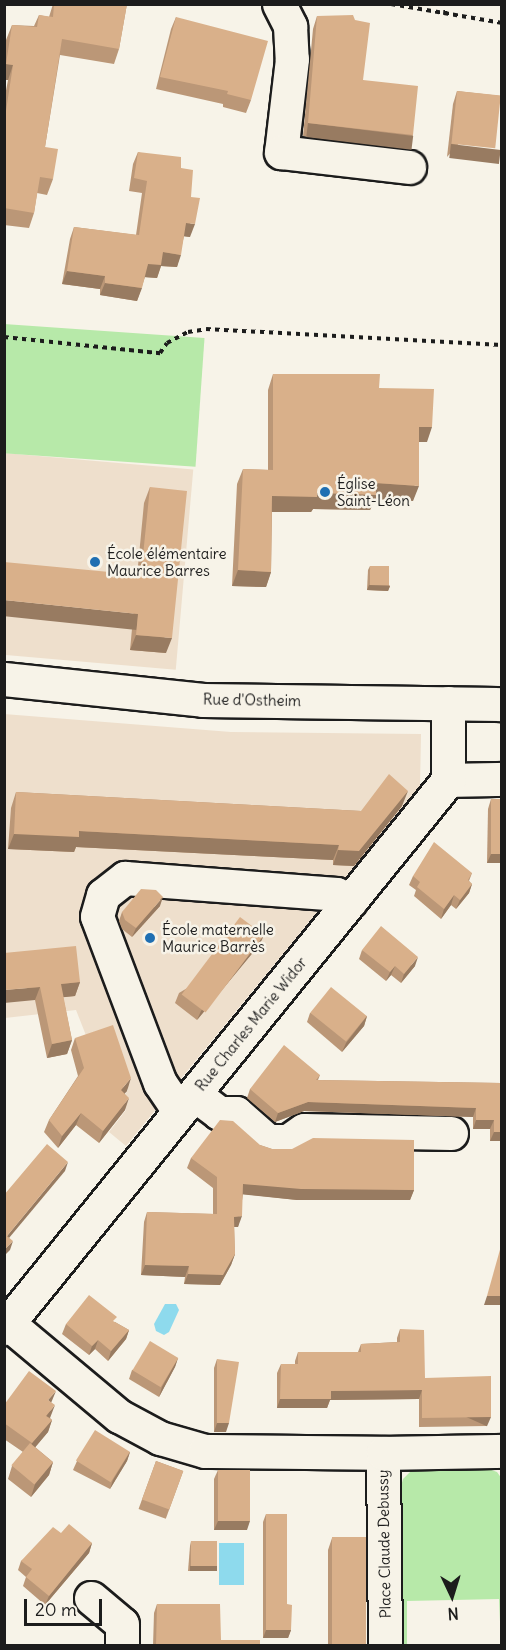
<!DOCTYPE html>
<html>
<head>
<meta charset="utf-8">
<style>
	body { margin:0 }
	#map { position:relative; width:506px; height:1650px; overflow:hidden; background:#f7f3e8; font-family:Delius,sans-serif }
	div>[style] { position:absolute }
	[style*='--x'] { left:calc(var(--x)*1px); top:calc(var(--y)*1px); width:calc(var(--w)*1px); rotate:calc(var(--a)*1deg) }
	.built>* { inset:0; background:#eedfcc; transform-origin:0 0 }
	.green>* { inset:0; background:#b7e9a9; transform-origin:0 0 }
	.water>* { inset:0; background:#8edaed; transform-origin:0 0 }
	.path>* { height:4px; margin-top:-2px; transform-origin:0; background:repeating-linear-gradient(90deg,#1c1c1c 0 4.5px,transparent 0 9px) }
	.roads { filter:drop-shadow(2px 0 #1c1c1c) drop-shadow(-2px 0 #1c1c1c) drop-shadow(0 2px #1c1c1c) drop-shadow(0 -2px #1c1c1c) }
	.minor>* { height:33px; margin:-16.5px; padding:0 16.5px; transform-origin:16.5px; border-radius:16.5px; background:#f7f3e8 }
	.wall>* { inset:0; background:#bb9777; transform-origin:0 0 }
	.shaded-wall>* { inset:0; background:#987b61; transform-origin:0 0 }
	.building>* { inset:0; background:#d9b08a; transform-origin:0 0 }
	.dots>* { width:16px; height:16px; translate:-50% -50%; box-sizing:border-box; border:3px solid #f7f3e8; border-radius:50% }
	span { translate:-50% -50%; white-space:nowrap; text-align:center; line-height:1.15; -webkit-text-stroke:5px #f7f3e8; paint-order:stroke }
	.poi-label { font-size:15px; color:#1c1c1c }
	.left { translate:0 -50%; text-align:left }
	.street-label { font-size:15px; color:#1c1c1c }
	.frame { position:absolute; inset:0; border:6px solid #1c1c1c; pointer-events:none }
	.north { position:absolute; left:422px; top:1566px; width:60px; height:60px; -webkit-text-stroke:4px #f7f3e8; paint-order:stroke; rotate:176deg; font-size:16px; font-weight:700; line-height:24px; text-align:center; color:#1c1c1c }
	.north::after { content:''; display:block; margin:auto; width:21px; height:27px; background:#1c1c1c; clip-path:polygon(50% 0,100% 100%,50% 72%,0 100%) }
	.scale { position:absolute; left:24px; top:1599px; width:78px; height:27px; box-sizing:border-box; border:3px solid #1c1c1c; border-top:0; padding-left:8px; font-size:18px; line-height:21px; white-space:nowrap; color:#1c1c1c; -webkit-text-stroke:4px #f7f3e8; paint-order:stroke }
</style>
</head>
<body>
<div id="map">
	<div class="built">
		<div style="left:4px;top:453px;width:190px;height:201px;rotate:5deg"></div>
		<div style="clip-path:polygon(4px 714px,231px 732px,421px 734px,420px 786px,126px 1146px,109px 1132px,126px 1110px,119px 1103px,128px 1090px,109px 1036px,89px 1043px,76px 1010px,5px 1018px)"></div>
	</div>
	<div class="green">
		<div style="left:4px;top:324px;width:201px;height:129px;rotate:4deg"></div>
		<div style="clip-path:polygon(486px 1468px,497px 1472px,502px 1479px,501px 1645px,499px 1599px,407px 1601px,407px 1645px,401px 1645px,400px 1490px,403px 1479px,412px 1470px)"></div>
	</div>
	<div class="water">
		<div style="clip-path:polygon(165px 1304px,176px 1304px,179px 1310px,169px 1332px,164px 1335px,156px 1331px,154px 1324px)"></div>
		<div style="left:219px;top:1543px;width:25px;height:42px"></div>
	</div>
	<div class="path">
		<div style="--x:391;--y:4;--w:113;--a:9.7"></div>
		<div style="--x:445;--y:15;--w:11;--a:-85"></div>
		<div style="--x:4;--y:337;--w:157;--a:5.9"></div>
		<div style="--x:160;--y:353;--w:12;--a:-55"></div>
		<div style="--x:167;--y:343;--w:24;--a:-28"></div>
		<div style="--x:188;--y:332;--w:18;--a:-9"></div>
		<div style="--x:206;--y:329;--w:296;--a:3.1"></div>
	</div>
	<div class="roads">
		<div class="minor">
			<div style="--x:279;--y:4;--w:25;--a:63"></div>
			<div style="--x:290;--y:26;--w:33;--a:87"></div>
			<div style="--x:292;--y:59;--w:94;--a:96.7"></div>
			<div style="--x:281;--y:152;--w:129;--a:6.7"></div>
			<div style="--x:4;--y:679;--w:200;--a:6"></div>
			<div style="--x:203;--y:700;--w:299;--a:0.8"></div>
			<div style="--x:448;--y:780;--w:54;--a:-1.1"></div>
			<div style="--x:194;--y:1094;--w:31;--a:37"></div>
			<div style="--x:219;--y:1113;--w:17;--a:0"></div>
			<div style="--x:236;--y:1113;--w:43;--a:41.2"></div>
			<div style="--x:268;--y:1141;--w:20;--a:0"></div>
			<div style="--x:288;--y:1141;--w:19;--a:-35"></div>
			<div style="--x:304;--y:1130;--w:147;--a:1.2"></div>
			<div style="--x:183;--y:1107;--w:11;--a:-153"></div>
			<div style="--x:173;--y:1102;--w:23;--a:-124"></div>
			<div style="--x:160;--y:1083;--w:178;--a:-110.7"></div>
			<div style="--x:97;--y:916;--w:22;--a:-74"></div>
			<div style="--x:103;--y:895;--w:28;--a:-38"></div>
			<div style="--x:125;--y:878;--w:212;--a:4.3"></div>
			<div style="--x:336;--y:894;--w:16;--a:27"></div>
			<div style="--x:4;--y:1320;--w:150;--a:39.9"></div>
			<div style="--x:119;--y:1416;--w:47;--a:28.2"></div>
			<div style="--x:160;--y:1438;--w:47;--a:16.1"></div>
			<div style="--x:205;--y:1451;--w:178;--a:0.6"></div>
			<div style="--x:4;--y:1328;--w:705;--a:-50.98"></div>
			<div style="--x:448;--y:780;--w:77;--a:-90"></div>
			<div style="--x:91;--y:1598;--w:40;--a:40"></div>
			<div style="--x:122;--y:1624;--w:22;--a:90"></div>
			<div style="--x:385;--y:1646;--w:193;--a:-90.6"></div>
			<div style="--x:383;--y:1453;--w:119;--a:-1"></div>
		</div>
	</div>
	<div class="wall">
		<div style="clip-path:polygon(53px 4px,127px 4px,119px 49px,114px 64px,60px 55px,45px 147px,53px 179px,47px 195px,37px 193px,34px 213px,29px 228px,4px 225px,4px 101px,8px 80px,4px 80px,4px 52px,6px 40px,12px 25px,34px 26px,39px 15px,49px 17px)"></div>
		<div style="clip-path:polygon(317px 16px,363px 80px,413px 135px,409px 148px,303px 136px,313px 29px)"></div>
		<div style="clip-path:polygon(176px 17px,251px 100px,246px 113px,223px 107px,223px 104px,156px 89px,171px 29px)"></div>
		<div style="clip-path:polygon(457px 91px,501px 96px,447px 157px,453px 104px)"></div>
		<div style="clip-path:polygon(138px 152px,181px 168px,191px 197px,190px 237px,184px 236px,177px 267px,161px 266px,157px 278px,145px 277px,137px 301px,100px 295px,100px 289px,62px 284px,70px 239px,74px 227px,136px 235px,142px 193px,129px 191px,133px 164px)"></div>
		<div style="clip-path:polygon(273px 374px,379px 388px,427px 442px,419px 442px,413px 501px,375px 499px,370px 510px,313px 509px,311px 512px,272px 512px,271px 572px,266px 587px,232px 586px,237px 484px,243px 469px,268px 470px,268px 390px)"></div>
		<div style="clip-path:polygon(150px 487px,166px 653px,130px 650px,144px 503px)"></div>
		<div style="clip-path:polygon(370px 566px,390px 586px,388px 591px,367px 590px,368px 570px)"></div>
		<div style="clip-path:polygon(16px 792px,361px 811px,402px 806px,354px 866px,333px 865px,333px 860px,76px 847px,74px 852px,8px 849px,11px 808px)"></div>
		<div style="clip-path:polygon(491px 799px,501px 863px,487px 863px,488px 809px)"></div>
		<div style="clip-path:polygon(472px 873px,469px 881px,472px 884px,469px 893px,456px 909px,451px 905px,441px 919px,414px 896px,416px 890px,409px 885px,413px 876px)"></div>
		<div style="clip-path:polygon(160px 906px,132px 937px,122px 929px,119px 921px,122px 912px)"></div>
		<div style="clip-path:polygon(260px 944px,197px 1020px,175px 1003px,179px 993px)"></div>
		<div style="clip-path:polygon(362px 950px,415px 966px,401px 983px,391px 975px,386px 981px,359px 959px)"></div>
		<div style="clip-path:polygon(4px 953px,80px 982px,75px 996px,63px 997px,72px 1040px,67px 1054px,47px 1058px,35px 1000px)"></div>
		<div style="clip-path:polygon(310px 1013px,367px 1016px,364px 1026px,342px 1052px,307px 1022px)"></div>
		<div style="clip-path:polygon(75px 1038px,127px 1091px,124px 1093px,125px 1110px,99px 1143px,76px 1125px,58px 1148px,44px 1132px,49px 1120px,78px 1076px,71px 1050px)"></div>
		<div style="clip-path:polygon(320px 1075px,318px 1080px,501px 1083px,501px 1141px,490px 1141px,490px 1129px,473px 1129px,473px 1117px,304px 1111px,275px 1122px,247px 1098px,250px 1089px)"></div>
		<div style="clip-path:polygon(260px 1145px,272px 1149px,414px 1190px,410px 1200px,297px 1200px,243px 1194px,238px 1227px,234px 1227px,235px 1254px,231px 1265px,220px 1285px,184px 1284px,185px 1277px,141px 1275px,144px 1222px,147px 1212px,213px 1214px,213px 1188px,187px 1168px,191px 1158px)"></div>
		<div style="clip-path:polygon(115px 1322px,129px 1330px,126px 1339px,108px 1361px,95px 1349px,89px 1355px,62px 1334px,66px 1324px)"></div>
		<div style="clip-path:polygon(400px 1329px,425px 1378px,487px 1426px,419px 1427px,419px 1399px,330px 1400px,327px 1408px,277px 1408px,277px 1373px,281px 1364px,295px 1364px,295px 1361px,298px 1352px,358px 1352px,361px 1344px,397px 1342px,397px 1338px)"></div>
		<div style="clip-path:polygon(178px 1358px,175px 1367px,159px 1397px,129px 1379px,132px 1370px)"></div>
		<div style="clip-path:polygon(217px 1359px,226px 1432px,214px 1432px,214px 1368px)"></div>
		<div style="clip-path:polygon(51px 1402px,50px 1418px,52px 1420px,48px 1432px,35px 1447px,53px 1462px,49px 1475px,31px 1497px,8px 1479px,12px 1466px,23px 1452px,4px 1439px,4px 1405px)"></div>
		<div style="clip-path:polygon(130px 1452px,127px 1461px,110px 1489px,73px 1470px,77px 1461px)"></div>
		<div style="left:156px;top:1461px;width:29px;height:51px;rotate:20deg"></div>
		<div style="clip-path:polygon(218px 1470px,247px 1530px,214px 1530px,214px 1479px)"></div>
		<div style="clip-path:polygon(266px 1514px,287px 1604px,291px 1630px,288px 1638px,263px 1638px,263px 1522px)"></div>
		<div style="clip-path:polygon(61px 1533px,92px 1543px,89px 1553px,45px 1605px,23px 1586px,26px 1577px,18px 1570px,21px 1561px)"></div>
		<div style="clip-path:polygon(332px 1538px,366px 1646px,328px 1646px,328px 1550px)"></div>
		<div style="clip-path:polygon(191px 1541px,217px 1566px,215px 1571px,188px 1571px,190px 1546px)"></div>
		<div style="clip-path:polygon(157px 1604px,221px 1640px,260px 1646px,153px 1646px,154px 1613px)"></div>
	</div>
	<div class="shaded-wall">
		<div style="clip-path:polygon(6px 64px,13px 65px,8px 80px,4px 80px,4px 68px)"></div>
		<div style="left:308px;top:123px;width:106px;height:14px;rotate:7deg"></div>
		<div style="left:451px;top:144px;width:50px;height:14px;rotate:7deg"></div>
		<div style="clip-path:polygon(186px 223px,195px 224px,190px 237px,181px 236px)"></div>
		<div style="clip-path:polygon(163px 252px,181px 255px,177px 267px,161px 266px,157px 278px,143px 277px,148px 264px)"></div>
		<div style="clip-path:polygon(67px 271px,105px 276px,100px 289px,62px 284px)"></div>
		<div style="clip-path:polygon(105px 283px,142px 288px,137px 301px,100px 295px)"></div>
		<div style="clip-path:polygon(419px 427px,432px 427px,427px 442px,414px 442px)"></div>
		<div style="clip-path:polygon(376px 483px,419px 486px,413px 501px,375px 499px,370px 510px,313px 509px,311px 512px,266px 512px,272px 496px,317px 493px)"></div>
		<div style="clip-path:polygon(238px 570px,271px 572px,266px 587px,232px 586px)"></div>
		<div style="clip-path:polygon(369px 585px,390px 586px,388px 591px,367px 590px)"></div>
		<div style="left:4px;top:600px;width:135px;height:16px;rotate:6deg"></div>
		<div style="clip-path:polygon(136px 635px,172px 638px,166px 653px,130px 650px)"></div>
		<div style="clip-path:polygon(408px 791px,402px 806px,354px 866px,333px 865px,338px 850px)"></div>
		<div style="clip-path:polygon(79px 831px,339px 845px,333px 860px,76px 847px,74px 852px,8px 849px,14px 834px)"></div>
		<div style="clip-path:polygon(491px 854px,501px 854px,501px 863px,487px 863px)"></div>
		<div style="clip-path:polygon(472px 884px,469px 893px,456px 909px,460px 900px)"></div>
		<div style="clip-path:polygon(454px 895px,451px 905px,441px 919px,444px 909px)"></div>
		<div style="clip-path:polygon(163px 897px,160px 906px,132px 937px,136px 928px)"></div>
		<div style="clip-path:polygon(264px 935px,260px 944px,197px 1020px,201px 1011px)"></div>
		<div style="clip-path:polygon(418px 957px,415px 966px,401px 983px,404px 974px)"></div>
		<div style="clip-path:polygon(395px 966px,391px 975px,386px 981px,390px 972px)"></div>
		<div style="clip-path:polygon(80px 982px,75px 996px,56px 998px,61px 984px)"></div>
		<div style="clip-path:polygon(40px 987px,35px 1000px,4px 1003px,4px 990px)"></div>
		<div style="clip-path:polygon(367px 1016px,364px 1026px,342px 1052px,346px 1043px)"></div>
		<div style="clip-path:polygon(72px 1040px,67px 1054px,47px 1058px,52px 1044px)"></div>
		<div style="clip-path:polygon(131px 1078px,127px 1091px,117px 1103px,121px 1090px)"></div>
		<div style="clip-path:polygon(129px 1098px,125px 1110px,99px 1143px,103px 1131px)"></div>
		<div style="clip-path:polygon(308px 1102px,476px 1108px,473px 1117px,304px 1111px,275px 1122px,278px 1113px)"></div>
		<div style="clip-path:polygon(81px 1113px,76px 1125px,58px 1148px,62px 1136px)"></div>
		<div style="clip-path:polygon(476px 1120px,494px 1120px,490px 1129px,473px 1129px)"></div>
		<div style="clip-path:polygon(494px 1132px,501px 1132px,501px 1141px,490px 1141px)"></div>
		<div style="clip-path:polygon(68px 1162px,65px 1171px,4px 1244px,7px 1236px)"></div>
		<div style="clip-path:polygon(243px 1184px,414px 1190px,410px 1200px,297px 1200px,239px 1194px)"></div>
		<div style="clip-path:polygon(242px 1216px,238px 1227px,230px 1227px,234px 1217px)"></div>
		<div style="clip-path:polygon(13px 1241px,10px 1250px,4px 1256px,4px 1250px)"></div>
		<div style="clip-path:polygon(235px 1254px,231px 1265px,220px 1285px,184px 1284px,188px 1274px)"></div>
		<div style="clip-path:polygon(145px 1265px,189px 1266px,185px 1277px,141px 1275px)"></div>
		<div style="clip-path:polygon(487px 1296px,501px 1296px,501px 1305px,484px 1305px)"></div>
		<div style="clip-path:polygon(129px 1330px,126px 1339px,108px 1361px,111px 1351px)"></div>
		<div style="clip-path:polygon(98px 1340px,95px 1349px,89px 1355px,92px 1346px)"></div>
		<div style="clip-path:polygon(178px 1358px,175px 1367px,159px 1397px,162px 1387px)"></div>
		<div style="clip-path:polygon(422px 1390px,419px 1399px,330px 1400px,327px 1408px,277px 1408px,280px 1399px,331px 1391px)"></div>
		<div style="clip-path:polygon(56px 1391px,51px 1403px,48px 1400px)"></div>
		<div style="clip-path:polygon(55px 1405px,50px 1418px,46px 1416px)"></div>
		<div style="left:491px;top:1417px;width:10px;height:69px;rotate:114deg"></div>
		<div style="clip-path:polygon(52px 1420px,48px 1432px,28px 1456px,32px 1443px)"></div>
		<div style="clip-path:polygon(217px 1423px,229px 1423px,226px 1432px,214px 1432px)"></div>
		<div style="clip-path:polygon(130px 1452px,127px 1461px,110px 1489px,113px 1480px)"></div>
		<div style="clip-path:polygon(53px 1462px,49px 1475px,31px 1497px,35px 1484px)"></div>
		<div style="clip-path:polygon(218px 1521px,250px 1521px,247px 1530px,214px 1530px)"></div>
		<div style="clip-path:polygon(92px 1543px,89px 1553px,45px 1605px,49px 1596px)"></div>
		<div style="left:190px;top:1566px;width:27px;height:5px"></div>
		<div style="clip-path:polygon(266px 1630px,291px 1630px,288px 1638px,263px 1638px)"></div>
	</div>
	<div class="building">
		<div style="clip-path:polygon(54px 4px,127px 4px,119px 49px,62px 39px,45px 147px,58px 149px,53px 179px,40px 177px,34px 213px,4px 208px,4px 124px,13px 65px,6px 64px,12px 25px,37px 27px,39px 15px,53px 17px)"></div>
		<div style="clip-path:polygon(353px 15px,355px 20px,370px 23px,363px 80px,418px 86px,413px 135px,308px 123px,317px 16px)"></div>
		<div style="clip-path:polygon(176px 17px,268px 41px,251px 100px,227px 94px,228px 91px,160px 77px)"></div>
		<div style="left:457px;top:91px;width:44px;height:53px;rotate:6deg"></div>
		<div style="clip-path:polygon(138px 152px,181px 157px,181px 168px,193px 170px,191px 197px,200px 198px,195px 224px,186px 223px,181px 255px,163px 252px,161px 265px,148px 264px,142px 288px,105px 283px,105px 276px,67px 271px,74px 227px,139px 235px,147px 181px,134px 178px)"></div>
		<div style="clip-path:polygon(273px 374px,380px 374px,379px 388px,434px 389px,432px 427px,419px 427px,419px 486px,376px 483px,376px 495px,317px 493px,317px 497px,272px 496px,271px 572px,238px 570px,243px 469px,273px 470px)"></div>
		<div style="clip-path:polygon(150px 487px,187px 491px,172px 638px,136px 635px,138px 614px,4px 600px,4px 562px,141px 575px)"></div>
		<div style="left:370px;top:566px;width:19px;height:19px"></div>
		<div style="clip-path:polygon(389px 774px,408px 791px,359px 851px,338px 850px,339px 845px,79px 831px,79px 837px,14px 834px,16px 792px,361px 811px)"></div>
		<div style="left:491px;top:799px;width:10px;height:55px"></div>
		<div style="clip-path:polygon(434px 842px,472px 873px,468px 880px,472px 884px,460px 900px,454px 895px,444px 909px,417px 887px,420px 882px,413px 876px)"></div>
		<div style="clip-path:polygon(141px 889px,156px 890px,163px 897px,136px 928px,125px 920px,122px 912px)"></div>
		<div style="left:240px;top:917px;width:30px;height:97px;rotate:37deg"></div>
		<div style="clip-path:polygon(381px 926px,418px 957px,404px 974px,395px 966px,390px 972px,362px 950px)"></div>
		<div style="clip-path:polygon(76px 946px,80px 982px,61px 984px,72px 1040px,52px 1044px,40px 987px,4px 990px,4px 953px)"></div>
		<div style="left:331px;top:987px;width:46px;height:33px;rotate:39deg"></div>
		<div style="clip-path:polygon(113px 1025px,131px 1078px,121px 1090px,129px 1098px,103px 1131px,81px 1113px,62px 1136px,49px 1120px,84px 1068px,75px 1038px)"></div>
		<div style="clip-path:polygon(284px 1045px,320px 1075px,316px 1080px,501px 1083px,501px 1132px,494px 1132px,494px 1120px,476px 1120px,476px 1108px,308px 1102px,278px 1113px,250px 1089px)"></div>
		<div style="clip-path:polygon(220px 1120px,233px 1121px,260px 1145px,272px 1149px,292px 1149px,313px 1138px,414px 1140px,414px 1190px,301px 1189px,243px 1184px,242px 1216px,234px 1217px,235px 1254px,223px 1275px,188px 1274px,189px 1266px,145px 1265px,147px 1212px,217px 1214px,217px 1177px,191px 1158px)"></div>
		<div style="clip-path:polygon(47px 1144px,68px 1162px,7px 1236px,13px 1241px,4px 1250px,4px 1195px)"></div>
		<div style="clip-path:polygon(501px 1246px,501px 1296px,487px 1296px)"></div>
		<div style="clip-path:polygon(89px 1295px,117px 1317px,113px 1321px,129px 1330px,111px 1351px,98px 1340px,92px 1346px,66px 1324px)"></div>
		<div style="clip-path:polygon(400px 1329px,424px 1330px,425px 1378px,491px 1376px,491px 1417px,422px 1418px,422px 1390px,331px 1391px,331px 1399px,280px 1399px,281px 1364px,298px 1364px,298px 1352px,361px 1352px,361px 1344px,400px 1342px)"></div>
		<div style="left:150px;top:1341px;width:33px;height:34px;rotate:31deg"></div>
		<div style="clip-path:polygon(217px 1359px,239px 1362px,229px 1423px,217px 1423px)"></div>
		<div style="clip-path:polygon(29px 1371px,56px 1391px,48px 1400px,55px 1405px,46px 1416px,52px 1420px,32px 1443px,4px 1423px,4px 1405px)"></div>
		<div style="left:95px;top:1430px;width:41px;height:36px;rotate:32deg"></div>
		<div style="left:30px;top:1443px;width:30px;height:29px;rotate:40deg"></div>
		<div style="left:156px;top:1461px;width:29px;height:41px;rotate:20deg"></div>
		<div style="left:218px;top:1470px;width:32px;height:51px"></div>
		<div style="clip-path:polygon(266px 1514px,287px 1514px,287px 1604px,292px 1605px,291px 1630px,266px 1630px)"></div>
		<div style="clip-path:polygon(69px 1524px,92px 1543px,49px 1596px,26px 1577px,32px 1569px,21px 1561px,53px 1527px,61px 1533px)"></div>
		<div style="left:366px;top:1537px;width:109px;height:34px;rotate:90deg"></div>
		<div style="left:191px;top:1541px;width:26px;height:25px"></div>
		<div style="clip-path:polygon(157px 1604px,220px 1604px,221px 1640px,260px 1640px,260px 1646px,156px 1646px)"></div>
	</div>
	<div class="dots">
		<div style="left:325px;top:492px;background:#1f6fb2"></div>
		<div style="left:95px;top:562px;background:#1f6fb2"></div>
		<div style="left:150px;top:938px;background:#1f6fb2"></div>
	</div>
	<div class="poi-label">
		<span class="left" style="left:337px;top:492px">Église<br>Saint-Léon</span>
		<span class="left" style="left:107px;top:562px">École élémentaire<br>Maurice Barres</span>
		<span class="left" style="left:162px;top:938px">École maternelle<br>Maurice Barrès</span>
	</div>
	<div class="street-label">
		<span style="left:252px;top:700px;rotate:1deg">Rue d'Ostheim</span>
		<span style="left:251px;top:1024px;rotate:-51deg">Rue Charles Marie Widor</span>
		<span style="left:384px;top:1544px;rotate:-91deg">Place Claude Debussy</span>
	</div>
	<div class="frame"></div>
	<div class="north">N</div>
	<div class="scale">20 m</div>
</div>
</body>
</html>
